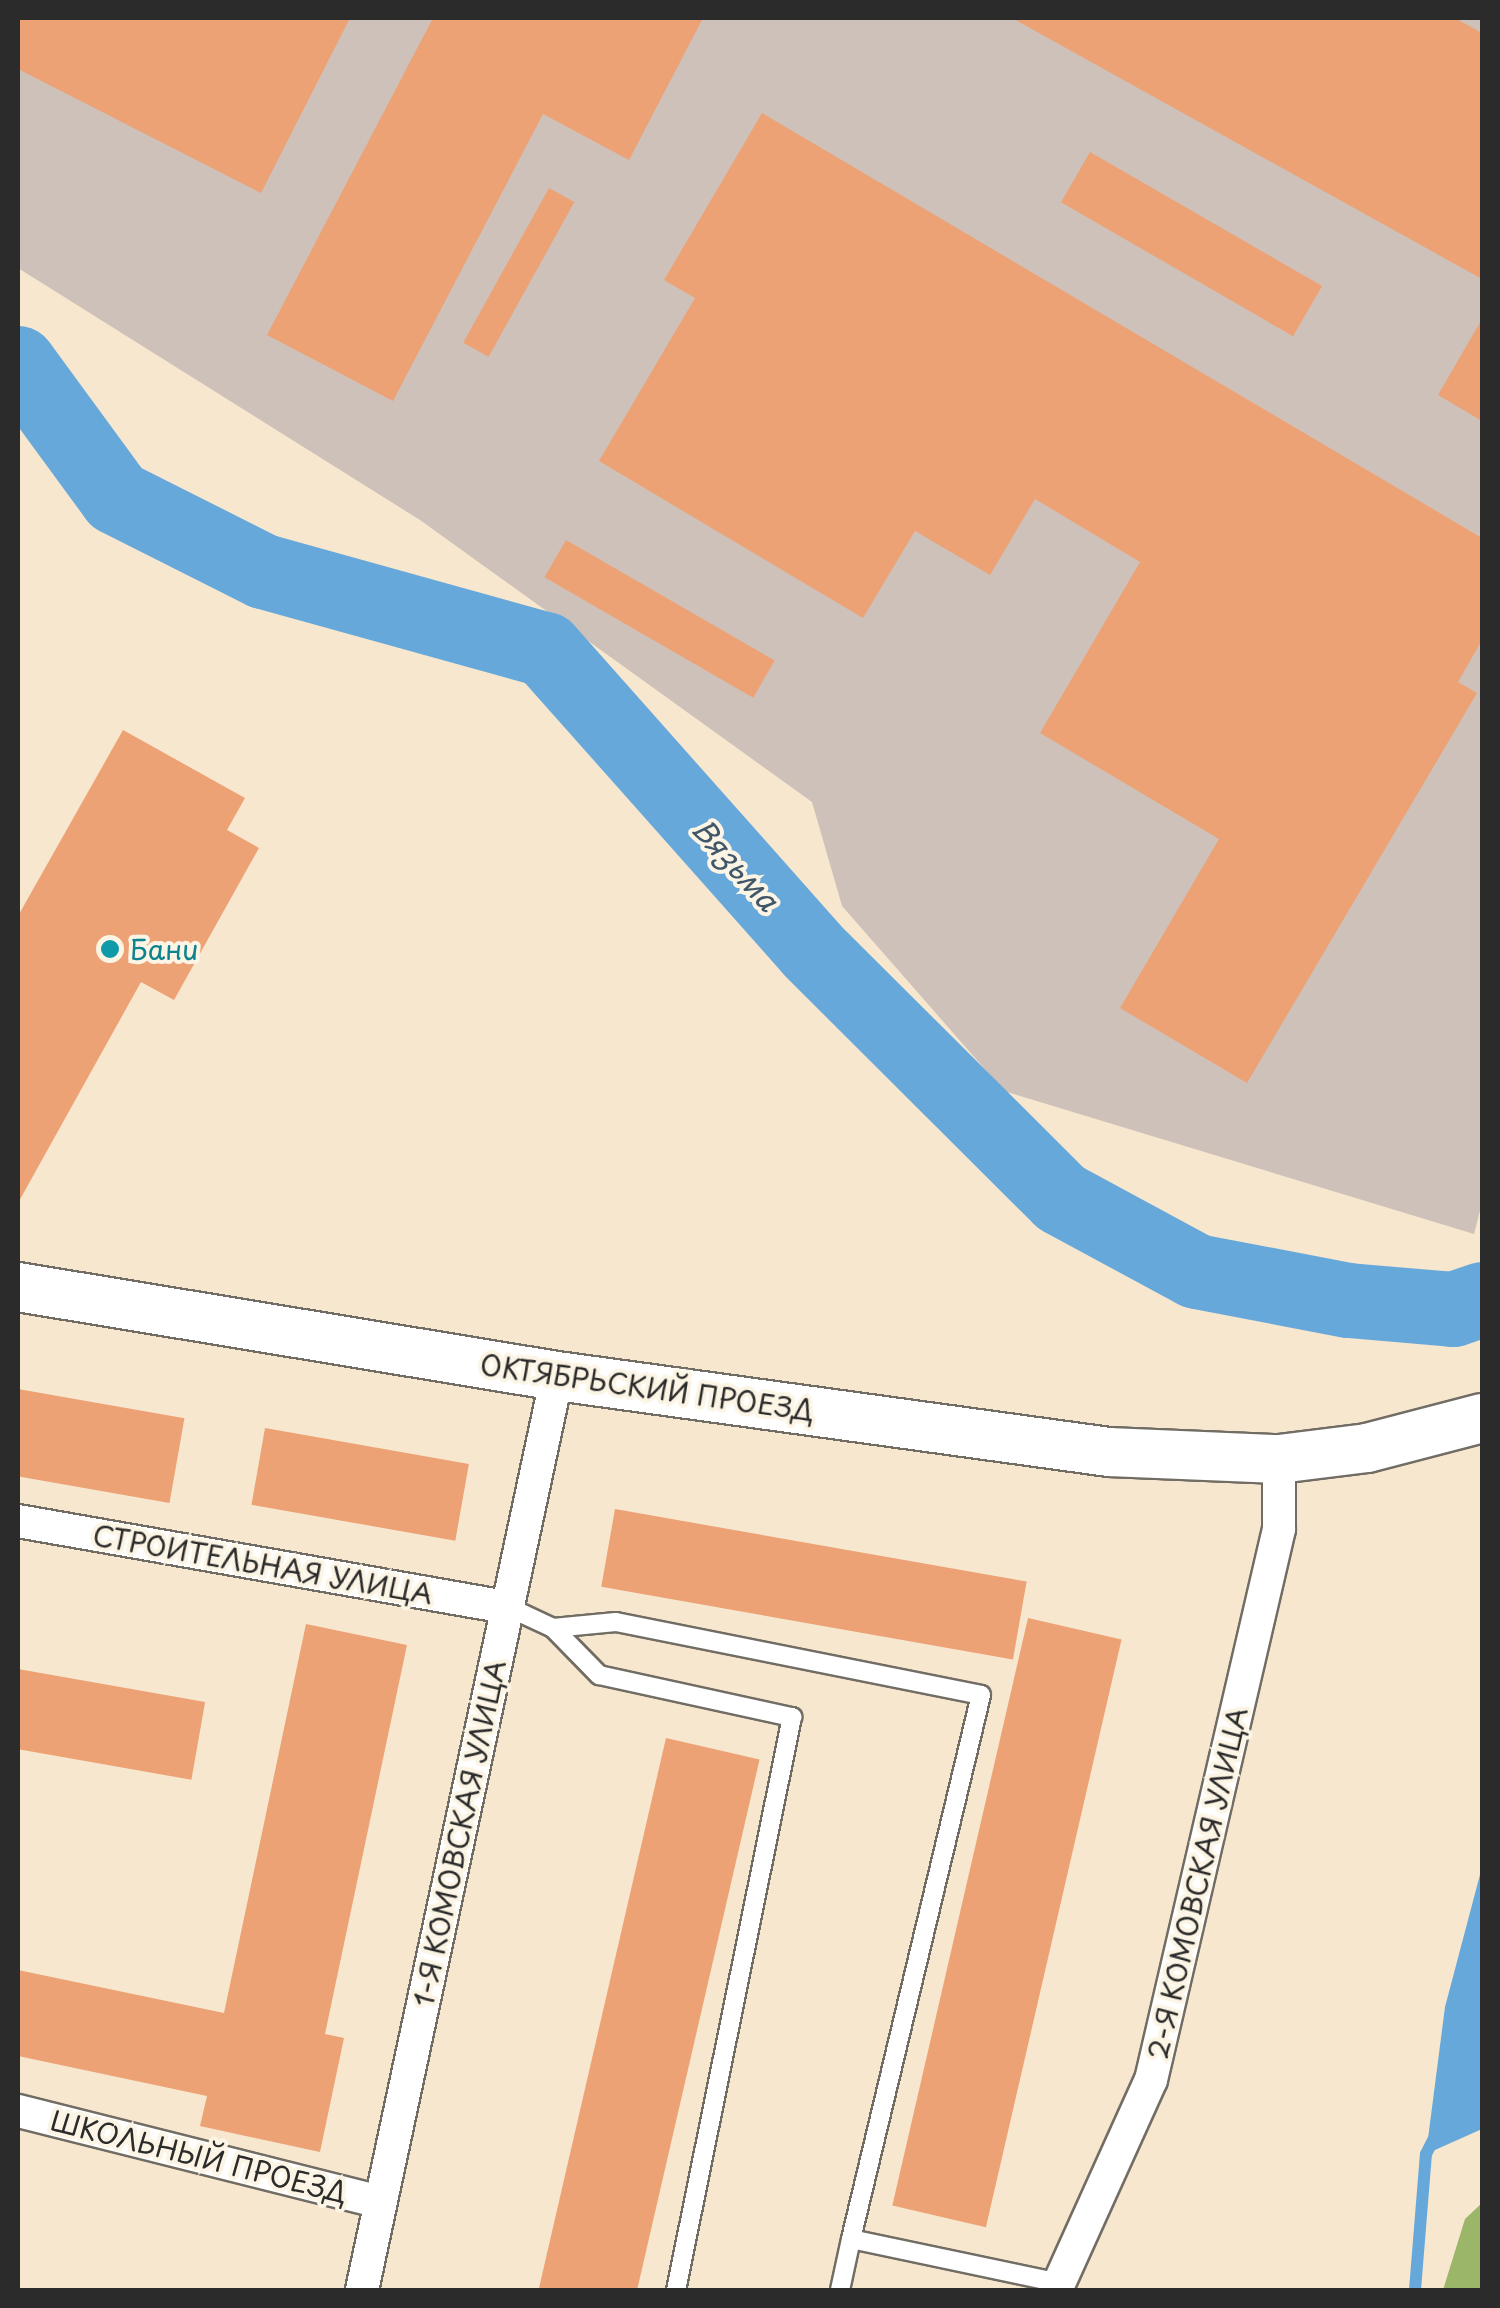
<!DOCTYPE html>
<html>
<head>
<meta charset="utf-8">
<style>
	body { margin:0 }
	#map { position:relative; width:1500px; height:2308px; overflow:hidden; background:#f7e7cf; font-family:"Playpen Sans",sans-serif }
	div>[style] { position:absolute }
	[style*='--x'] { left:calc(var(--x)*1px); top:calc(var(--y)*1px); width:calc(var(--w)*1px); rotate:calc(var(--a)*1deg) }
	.industrial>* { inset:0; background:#cec1ba }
	.forest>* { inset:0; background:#9bb668 }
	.water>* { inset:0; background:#67a8db }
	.stream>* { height:12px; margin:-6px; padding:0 6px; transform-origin:6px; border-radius:6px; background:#67a8db }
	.river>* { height:75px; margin:-37.5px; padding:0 37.5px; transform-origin:37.5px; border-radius:37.5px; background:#67a8db }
	.building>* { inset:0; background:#eca274; transform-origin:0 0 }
	.roads { filter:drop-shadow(2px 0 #726d64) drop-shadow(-2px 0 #726d64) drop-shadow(0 2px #726d64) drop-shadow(0 -2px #726d64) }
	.lane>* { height:18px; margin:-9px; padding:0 9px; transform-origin:9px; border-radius:9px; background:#fff }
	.street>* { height:32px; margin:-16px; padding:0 16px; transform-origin:16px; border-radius:16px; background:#fff }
	.secondary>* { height:48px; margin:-24px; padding:0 24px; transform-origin:24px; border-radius:24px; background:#fff }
	.dots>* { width:28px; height:28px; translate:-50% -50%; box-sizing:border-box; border:5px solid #fcf5e5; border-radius:50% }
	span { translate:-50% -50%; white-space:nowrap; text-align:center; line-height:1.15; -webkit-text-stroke:8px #fcf5e5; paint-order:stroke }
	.culture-label { font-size:28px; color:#0d838f }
	.left { translate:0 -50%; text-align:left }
	.street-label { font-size:28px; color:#2b2b2b }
	.water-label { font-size:30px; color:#405769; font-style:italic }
	.frame { position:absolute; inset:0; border:20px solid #2b2b2b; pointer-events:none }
</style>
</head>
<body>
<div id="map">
	<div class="industrial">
		<div style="clip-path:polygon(18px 18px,1482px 18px,1482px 1203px,1474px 1234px,1004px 1091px,842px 906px,812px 802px,420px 520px,18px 268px)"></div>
	</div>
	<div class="forest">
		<div style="clip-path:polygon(1482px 2203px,1482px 2290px,1443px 2290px,1465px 2219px)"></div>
	</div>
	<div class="water">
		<div style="clip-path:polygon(1482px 1867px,1482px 2129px,1426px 2154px,1445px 2007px)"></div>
	</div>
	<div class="stream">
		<div style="--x:1415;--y:2290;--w:136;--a:-85.4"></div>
		<div style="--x:1426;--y:2154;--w:16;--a:-63"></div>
	</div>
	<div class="river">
		<div style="--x:18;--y:363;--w:166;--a:53.8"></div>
		<div style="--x:116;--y:497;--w:165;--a:26.7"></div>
		<div style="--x:263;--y:571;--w:293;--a:15.5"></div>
		<div style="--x:545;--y:649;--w:402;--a:48.4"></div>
		<div style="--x:812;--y:950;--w:351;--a:44.9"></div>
		<div style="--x:1061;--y:1198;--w:153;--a:28.4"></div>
		<div style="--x:1196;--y:1271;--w:155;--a:10.8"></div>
		<div style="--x:1348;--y:1300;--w:105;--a:4.9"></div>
		<div style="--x:1453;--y:1309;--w:31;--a:-19"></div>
	</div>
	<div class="building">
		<div style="clip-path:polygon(18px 18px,350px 18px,261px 193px,18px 69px)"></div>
		<div style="clip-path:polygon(433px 18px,703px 18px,629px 160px,543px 114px,393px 401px,267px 335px)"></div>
		<div style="clip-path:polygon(1012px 18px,1455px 18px,1482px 33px,1482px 279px)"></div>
		<div style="clip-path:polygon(762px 113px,1482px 538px,1482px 640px,1458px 682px,1477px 693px,1247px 1083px,1120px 1008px,1219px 839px,1040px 733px,1140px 562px,1035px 499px,990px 575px,915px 531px,863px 618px,599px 461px,695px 298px,664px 280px)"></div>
		<div style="left:1090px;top:152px;width:268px;height:58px;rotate:30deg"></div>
		<div style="left:549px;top:188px;width:29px;height:177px;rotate:29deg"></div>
		<div style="clip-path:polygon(1482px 319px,1482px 421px,1438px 395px)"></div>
		<div style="left:566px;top:540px;width:241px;height:43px;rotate:30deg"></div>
		<div style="clip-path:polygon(123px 730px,245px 798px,227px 830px,259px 848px,174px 1000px,141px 982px,18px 1203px,18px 916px)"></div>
		<div style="left:18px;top:1389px;width:169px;height:86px;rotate:10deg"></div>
		<div style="left:265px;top:1428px;width:207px;height:78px;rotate:10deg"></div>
		<div style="left:615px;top:1509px;width:418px;height:79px;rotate:10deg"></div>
		<div style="left:1028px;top:1618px;width:96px;height:603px;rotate:13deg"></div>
		<div style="clip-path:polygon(306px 1624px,407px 1645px,325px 2034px,344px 2038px,320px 2152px,200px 2126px,207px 2096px,18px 2056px,18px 1970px,224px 2013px)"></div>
		<div style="left:18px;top:1669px;width:190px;height:79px;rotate:10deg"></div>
		<div style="left:666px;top:1738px;width:96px;height:565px;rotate:13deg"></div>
	</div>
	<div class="roads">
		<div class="lane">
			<div style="--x:508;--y:1607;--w:50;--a:25"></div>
			<div style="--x:553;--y:1628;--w:66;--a:45.6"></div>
			<div style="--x:599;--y:1675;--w:198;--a:12.3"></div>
			<div style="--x:792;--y:1717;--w:585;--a:101.44"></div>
			<div style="--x:553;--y:1628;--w:63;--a:-5.4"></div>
			<div style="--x:616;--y:1622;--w:372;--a:11.3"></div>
			<div style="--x:981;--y:1695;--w:559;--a:103.44"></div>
			<div style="--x:840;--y:2290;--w:52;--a:-77.8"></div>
			<div style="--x:851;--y:2239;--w:214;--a:11.9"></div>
		</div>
		<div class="street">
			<div style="--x:18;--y:1521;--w:497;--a:10"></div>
			<div style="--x:18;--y:2111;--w:373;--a:14.1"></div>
			<div style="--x:362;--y:2290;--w:935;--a:-77.96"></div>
			<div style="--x:1056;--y:2290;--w:230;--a:-65.7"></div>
			<div style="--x:1151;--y:2080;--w:566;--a:-76.92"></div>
			<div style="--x:1279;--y:1529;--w:70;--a:-90"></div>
		</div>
		<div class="secondary">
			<div style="--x:18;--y:1287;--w:546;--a:9.38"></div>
			<div style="--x:557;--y:1376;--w:557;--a:7.84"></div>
			<div style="--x:1109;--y:1452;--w:170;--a:2.4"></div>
			<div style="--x:1279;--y:1459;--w:89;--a:-7.1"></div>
			<div style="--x:1367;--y:1448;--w:119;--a:-14.6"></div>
		</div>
	</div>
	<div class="dots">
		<div style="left:110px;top:949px;background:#0f9aa8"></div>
	</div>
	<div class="culture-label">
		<span class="left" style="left:130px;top:949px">Бани</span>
	</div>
	<div class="street-label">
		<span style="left:647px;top:1387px;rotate:8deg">ОКТЯБРЬСКИЙ ПРОЕЗД</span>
		<span style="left:263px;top:1564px;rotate:10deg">СТРОИТЕЛЬНАЯ УЛИЦА</span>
		<span style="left:459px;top:1833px;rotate:-78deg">1-Я КОМОВСКАЯ УЛИЦА</span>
		<span style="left:1197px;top:1883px;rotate:-77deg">2-Я КОМОВСКАЯ УЛИЦА</span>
		<span style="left:199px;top:2156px;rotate:14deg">ШКОЛЬНЫЙ ПРОЕЗД</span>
	</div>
	<div class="water-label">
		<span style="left:736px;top:864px;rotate:48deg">Вязьма</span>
	</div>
	<div class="frame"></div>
</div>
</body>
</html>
